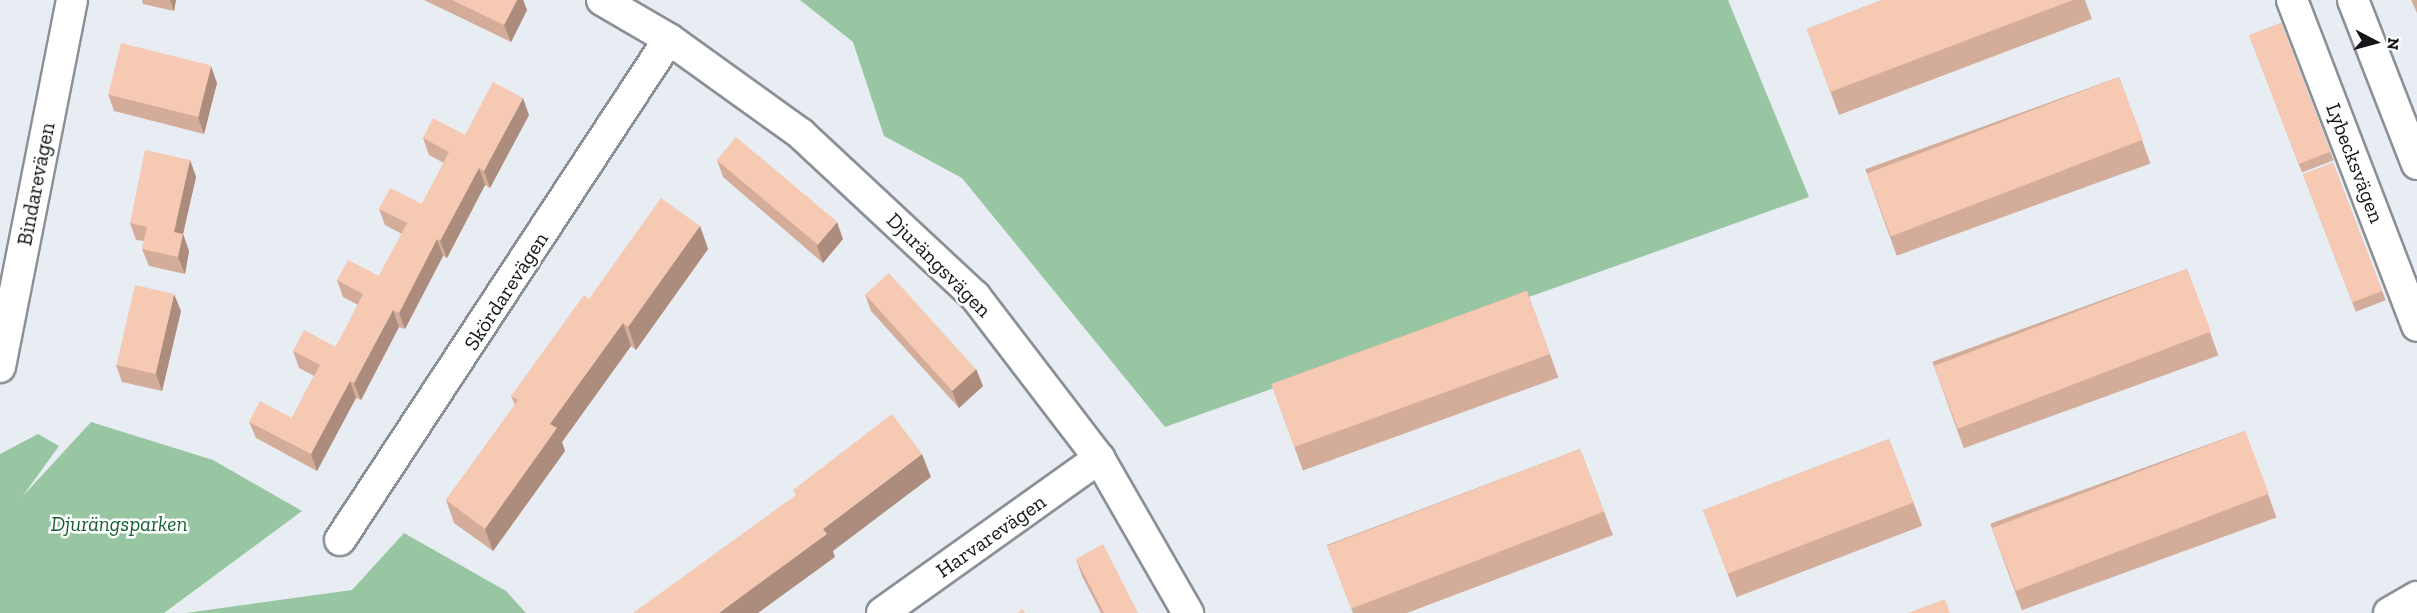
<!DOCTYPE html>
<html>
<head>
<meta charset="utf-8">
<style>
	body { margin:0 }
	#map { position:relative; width:2417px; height:613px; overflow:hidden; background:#e7edf3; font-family:"Zilla Slab",serif }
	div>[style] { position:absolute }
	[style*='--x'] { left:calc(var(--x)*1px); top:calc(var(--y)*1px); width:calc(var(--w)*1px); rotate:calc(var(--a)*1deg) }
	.green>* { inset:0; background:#98c6a2 }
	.roads { filter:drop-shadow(2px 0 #8b9096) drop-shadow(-2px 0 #8b9096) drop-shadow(0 2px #8b9096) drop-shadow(0 -2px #8b9096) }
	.street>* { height:30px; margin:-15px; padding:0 15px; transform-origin:15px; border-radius:15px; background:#fff }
	.wall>* { inset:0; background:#d4ad9a; transform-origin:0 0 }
	.shaded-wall>* { inset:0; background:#ac8d7d }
	.building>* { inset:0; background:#f6c9b3; transform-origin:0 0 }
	span { translate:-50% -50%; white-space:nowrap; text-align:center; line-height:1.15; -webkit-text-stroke:5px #fff; paint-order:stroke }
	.street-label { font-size:21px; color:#131517 }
	.park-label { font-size:21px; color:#165e30; font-style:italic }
	.north { position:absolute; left:2345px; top:12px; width:60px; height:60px; -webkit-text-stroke:4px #fff; paint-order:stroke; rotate:96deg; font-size:16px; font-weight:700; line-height:24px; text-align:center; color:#131517 }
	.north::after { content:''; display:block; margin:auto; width:21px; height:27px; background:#131517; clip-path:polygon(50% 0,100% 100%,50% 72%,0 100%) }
</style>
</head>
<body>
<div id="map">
	<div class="green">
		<div style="clip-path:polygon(800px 0,1728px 0,1809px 197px,1165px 427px,962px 178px,884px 136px,853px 42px)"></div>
		<div style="clip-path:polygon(91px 422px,213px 460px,302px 511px,164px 613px,0 613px,0 454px,38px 434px,59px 446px,22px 497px)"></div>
		<div style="clip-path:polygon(404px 533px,506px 591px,526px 613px,186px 613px,352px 590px)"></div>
	</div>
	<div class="roads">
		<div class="street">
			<div style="--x:602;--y:0;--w:78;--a:30.2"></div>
			<div style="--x:669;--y:39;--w:163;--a:35.7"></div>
			<div style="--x:801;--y:134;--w:238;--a:43"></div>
			<div style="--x:975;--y:296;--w:204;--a:52.6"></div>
			<div style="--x:1099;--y:458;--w:179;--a:60.1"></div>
			<div style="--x:2292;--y:0;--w:349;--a:69"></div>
			<div style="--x:2353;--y:0;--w:176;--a:68.7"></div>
			<div style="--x:0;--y:367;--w:374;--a:-78.9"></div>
			<div style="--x:340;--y:540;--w:599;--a:-56.71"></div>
			<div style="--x:882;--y:613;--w:267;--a:-35.5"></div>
			<div style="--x:2389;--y:613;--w:32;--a:-30"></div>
		</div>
	</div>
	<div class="wall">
		<div style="clip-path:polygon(142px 0,176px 0,174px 11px,143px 4px)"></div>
		<div style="clip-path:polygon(424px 0,523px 0,527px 10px,511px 42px)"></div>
		<div style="clip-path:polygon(1882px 0,2085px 0,2092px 19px,1839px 115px,1807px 29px)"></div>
		<div style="clip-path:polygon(2411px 0,2417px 0,2417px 13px)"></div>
		<div style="left:2281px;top:23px;width:147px;height:34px;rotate:69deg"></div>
		<div style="left:2119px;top:77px;width:92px;height:270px;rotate:70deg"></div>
		<div style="clip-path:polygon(217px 83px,204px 134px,114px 111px,108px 94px)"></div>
		<div style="clip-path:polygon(529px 115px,490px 188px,485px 185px,447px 258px,443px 256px,405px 329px,399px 327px,361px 400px,356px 398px,317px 471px,256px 438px,249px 422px,292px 418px,314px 376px,299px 368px,293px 351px,336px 347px,358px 305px,343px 297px,337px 280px,379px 276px,402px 234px,385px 225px,379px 209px,422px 204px,444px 163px,429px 155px,423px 138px,465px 135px)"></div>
		<div style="clip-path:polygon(190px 160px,196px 177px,183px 234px,189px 251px,185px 274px,149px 266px,142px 249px,144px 241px,136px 240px,130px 223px)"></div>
		<div style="clip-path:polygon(717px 160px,843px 239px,823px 263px,723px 177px)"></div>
		<div style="left:2333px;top:163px;width:147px;height:32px;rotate:69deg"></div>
		<div style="clip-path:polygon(700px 226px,708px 249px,636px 350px,631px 346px,562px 442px,565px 451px,493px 551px,454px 523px,446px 500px,515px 405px,511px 396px)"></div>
		<div style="left:2187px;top:269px;width:92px;height:271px;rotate:70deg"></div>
		<div style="left:1527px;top:291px;width:92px;height:272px;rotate:70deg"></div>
		<div style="clip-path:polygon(865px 294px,976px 369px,983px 386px,959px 408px,871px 311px)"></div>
		<div style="clip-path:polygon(181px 311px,162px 391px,122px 382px,116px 365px)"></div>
		<div style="left:2245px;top:431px;width:92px;height:271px;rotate:70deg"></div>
		<div style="left:1889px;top:439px;width:93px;height:199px;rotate:69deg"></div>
		<div style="clip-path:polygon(1580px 449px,1613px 535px,1407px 613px,1353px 613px,1327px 545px)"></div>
		<div style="clip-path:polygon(1076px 559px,1138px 613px,1101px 613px,1082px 576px)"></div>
	</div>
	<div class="shaded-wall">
		<div style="clip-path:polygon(170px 0,176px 0,174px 11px)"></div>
		<div style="clip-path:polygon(517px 0,523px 0,527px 10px,511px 42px,504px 25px)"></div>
		<div style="clip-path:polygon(211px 66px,217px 83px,204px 134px,198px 117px)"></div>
		<div style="clip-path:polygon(523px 98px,529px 115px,490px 188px,484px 171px)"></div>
		<div style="clip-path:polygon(190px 160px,196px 177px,183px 234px,189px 251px,185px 274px,178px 257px,174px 232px)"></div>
		<div style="clip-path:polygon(479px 168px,485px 185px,447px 258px,440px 241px)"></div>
		<div style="clip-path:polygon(837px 222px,843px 239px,823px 263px,817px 246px)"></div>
		<div style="clip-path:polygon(700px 226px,708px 249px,636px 350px,628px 327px)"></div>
		<div style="clip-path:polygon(437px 239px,443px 256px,405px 329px,399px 313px)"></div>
		<div style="clip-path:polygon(174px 294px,181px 311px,162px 391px,156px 374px)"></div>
		<div style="clip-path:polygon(393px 310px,399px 327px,361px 400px,354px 383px)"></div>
		<div style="clip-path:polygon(623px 323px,631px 346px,562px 442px,565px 451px,493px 551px,485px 529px,550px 424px)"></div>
		<div style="clip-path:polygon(976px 369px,983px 386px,959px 408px,952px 391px)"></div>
		<div style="clip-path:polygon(350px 381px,356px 398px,317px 471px,311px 454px)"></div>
		<div style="clip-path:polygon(922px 454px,931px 477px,833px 551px,835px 557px,758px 613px,719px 613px,823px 529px)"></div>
	</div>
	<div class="building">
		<div style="clip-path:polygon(452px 0,517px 0,504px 25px)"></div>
		<div style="clip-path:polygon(1882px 0,2073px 0,1830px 92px,1807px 29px)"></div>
		<div style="left:2281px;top:23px;width:138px;height:34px;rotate:69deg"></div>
		<div style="left:121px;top:43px;width:93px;height:53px;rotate:14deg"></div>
		<div style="left:2119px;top:77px;width:67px;height:270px;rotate:69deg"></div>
		<div style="clip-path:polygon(493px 82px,523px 98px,484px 171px,479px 168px,440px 241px,437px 239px,399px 313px,393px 310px,354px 383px,350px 381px,311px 454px,249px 422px,260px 401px,292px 418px,320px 365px,293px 351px,304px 330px,336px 347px,363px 294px,337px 280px,348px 260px,379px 276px,407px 223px,379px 209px,390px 188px,422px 204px,449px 152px,423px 138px,433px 118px,465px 135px)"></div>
		<div style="left:736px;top:137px;width:132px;height:30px;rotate:40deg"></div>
		<div style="clip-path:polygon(145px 150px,190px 160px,174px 232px,183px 234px,178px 257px,142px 249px,147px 227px,130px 223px)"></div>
		<div style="left:2333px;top:163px;width:137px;height:32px;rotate:69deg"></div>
		<div style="clip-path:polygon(661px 198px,700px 226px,628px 327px,623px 323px,550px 424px,557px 428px,485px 529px,446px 500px,518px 400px,511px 396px,584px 295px,589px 299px)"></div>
		<div style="left:2187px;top:269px;width:67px;height:271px;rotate:69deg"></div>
		<div style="left:889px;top:273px;width:130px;height:32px;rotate:48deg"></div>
		<div style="left:135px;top:285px;width:40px;height:82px;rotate:13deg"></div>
		<div style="left:1527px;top:291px;width:67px;height:272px;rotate:70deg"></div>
		<div style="clip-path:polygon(892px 414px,922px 454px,823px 529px,827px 534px,719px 613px,633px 613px,796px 495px,793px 490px)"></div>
		<div style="left:2245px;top:431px;width:67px;height:271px;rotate:69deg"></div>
		<div style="left:1889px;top:439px;width:68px;height:199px;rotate:69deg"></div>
		<div style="left:1580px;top:449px;width:67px;height:271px;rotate:69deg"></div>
		<div style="clip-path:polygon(1103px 544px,1138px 613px,1104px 613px,1076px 559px)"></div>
		<div style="clip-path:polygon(1945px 599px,1950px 613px,1908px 613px)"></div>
		<div style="clip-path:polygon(1023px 609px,1025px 613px,1017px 613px)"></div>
	</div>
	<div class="street-label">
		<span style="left:2355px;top:163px;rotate:69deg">Lybecksvägen</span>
		<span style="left:36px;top:184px;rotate:-79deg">Bindarevägen</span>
		<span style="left:939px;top:265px;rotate:45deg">Djurängsvägen</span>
		<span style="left:506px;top:291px;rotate:-57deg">Skördarevägen</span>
		<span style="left:991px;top:536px;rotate:-35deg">Harvarevägen</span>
	</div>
	<div class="park-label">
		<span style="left:119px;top:524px">Djurängsparken</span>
	</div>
	<div class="north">N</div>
</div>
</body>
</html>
